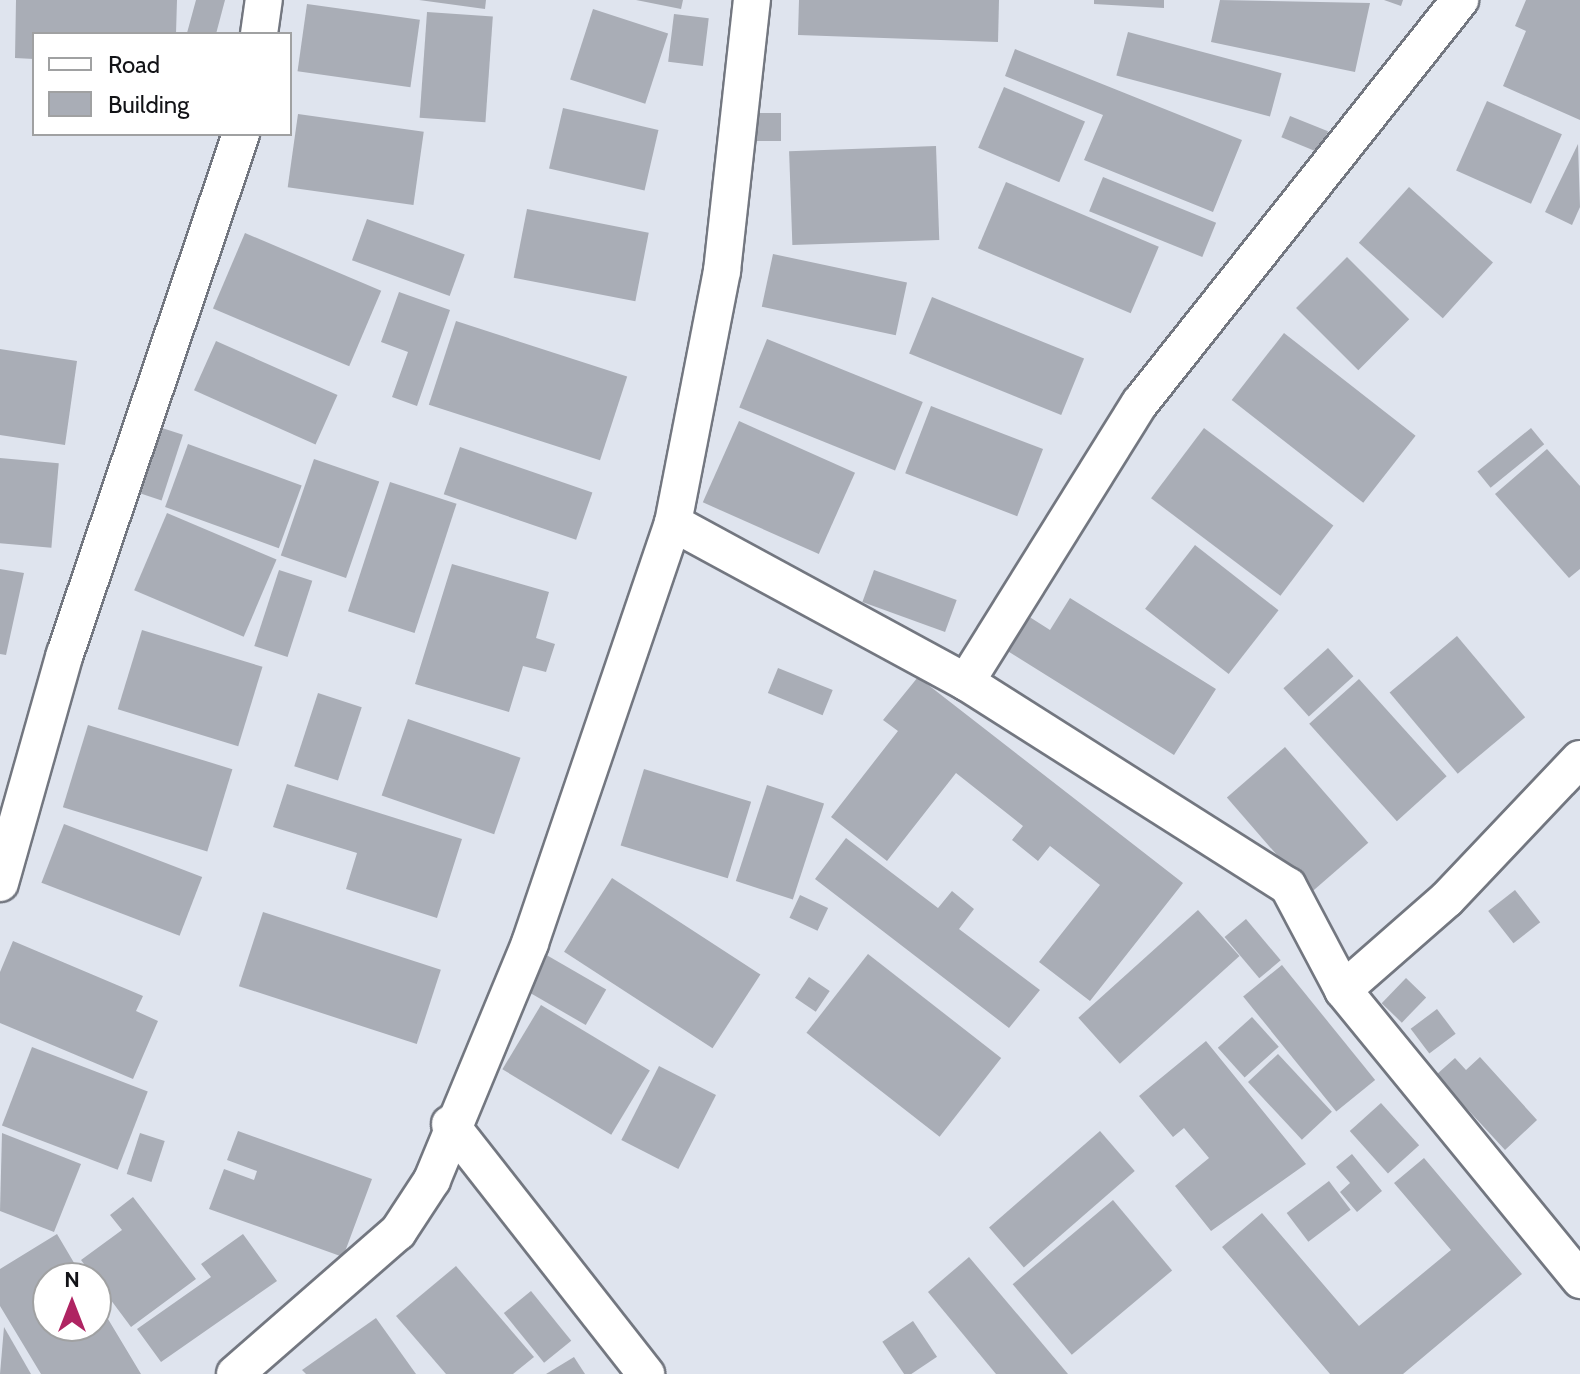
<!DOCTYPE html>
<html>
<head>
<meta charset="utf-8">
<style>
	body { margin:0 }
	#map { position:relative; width:1580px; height:1374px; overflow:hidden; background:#dfe4ee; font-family:Cabin,sans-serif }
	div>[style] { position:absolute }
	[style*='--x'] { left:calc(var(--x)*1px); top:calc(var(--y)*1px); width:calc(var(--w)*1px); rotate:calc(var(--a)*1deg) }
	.building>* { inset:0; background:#a9adb6; transform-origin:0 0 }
	.roads { filter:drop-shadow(2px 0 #737780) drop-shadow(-2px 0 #737780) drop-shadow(0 2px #737780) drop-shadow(0 -2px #737780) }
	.street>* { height:36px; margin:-18px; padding:0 18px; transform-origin:18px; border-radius:18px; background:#fff }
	span { translate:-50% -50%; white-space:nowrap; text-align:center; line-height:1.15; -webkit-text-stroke:8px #fff; paint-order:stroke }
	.legend { position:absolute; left:32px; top:32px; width:260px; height:104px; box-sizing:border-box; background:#fff; border:2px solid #a0a1a2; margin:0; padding:10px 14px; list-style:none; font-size:24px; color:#121317 }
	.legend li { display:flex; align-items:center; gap:16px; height:40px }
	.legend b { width:40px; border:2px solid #a0a1a2 }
	.north { position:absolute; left:32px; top:1262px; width:80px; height:80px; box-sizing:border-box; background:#fff; border:2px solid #a0a1a2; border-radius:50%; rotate:0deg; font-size:22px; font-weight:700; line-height:32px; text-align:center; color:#121317 }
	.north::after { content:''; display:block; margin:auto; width:28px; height:36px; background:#af2462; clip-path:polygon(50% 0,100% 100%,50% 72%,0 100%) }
</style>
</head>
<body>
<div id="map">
	<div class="building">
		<div style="clip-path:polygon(16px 0,177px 0,176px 34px,34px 34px,34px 59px,15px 58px)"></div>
		<div style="clip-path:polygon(196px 0,225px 0,216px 34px,187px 33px)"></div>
		<div style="clip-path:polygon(419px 0,486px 0,485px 9px)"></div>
		<div style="clip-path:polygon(636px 0,683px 0,681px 9px)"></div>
		<div style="clip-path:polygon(799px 0,999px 0,998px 42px,798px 35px)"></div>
		<div style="clip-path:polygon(1094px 0,1164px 0,1164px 8px,1094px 4px)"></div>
		<div style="clip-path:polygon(1220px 0,1370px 3px,1355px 72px,1211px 42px)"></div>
		<div style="clip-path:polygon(1384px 0,1403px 0,1401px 6px)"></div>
		<div style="clip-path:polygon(1526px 0,1580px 0,1580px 120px,1503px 86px,1526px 31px,1515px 26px)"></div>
		<div style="left:307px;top:4px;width:114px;height:68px;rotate:8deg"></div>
		<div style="left:593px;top:9px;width:79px;height:74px;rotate:18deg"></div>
		<div style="left:427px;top:12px;width:66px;height:106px;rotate:4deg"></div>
		<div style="left:674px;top:14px;width:35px;height:48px;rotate:7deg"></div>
		<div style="left:1128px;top:32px;width:159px;height:45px;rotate:15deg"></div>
		<div style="clip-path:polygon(1015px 49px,1242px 140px,1213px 212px,1084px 160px,1103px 115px,1005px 76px)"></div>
		<div style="left:1004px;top:87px;width:88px;height:66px;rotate:23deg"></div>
		<div style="left:1487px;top:101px;width:82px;height:76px;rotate:24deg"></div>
		<div style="left:563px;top:108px;width:98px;height:62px;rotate:13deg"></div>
		<div style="left:756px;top:113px;width:25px;height:28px"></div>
		<div style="left:298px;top:114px;width:127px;height:74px;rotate:8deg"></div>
		<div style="left:1290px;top:116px;width:41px;height:23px;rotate:22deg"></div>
		<div style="clip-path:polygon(1578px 144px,1580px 207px,1572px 225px,1545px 212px)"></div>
		<div style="left:936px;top:146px;width:94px;height:147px;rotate:88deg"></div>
		<div style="left:1103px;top:177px;width:122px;height:37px;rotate:22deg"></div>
		<div style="left:1006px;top:182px;width:166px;height:72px;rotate:23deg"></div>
		<div style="left:1409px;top:187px;width:113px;height:75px;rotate:42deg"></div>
		<div style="left:527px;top:209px;width:124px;height:70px;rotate:11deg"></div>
		<div style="left:367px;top:219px;width:104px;height:44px;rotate:20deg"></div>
		<div style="left:245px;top:233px;width:148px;height:82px;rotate:23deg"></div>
		<div style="left:773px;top:254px;width:137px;height:54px;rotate:12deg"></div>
		<div style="left:1347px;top:257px;width:88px;height:72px;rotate:45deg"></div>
		<div style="clip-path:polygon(399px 292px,450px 310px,417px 406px,392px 397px,408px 352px,381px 342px)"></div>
		<div style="left:932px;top:297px;width:164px;height:61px;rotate:22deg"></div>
		<div style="left:456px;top:321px;width:180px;height:88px;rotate:18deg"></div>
		<div style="left:1284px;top:333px;width:167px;height:85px;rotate:38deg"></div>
		<div style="left:767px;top:339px;width:168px;height:74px;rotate:22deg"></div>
		<div style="left:216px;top:341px;width:133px;height:54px;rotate:24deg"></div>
		<div style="clip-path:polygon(0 349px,77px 361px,65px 445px,0 435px)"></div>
		<div style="left:931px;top:406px;width:120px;height:72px;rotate:21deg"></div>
		<div style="left:739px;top:421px;width:127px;height:89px;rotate:24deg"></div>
		<div style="left:162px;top:428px;width:22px;height:69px;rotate:18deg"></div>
		<div style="left:1204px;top:428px;width:162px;height:88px;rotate:37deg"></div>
		<div style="left:1531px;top:428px;width:21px;height:69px;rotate:51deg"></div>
		<div style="left:188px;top:444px;width:121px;height:67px;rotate:20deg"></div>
		<div style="left:460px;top:447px;width:140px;height:50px;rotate:19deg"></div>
		<div style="clip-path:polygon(1547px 449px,1580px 486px,1580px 569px,1569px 578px,1495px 494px)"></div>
		<div style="left:0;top:458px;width:59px;height:85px;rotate:5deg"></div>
		<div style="left:314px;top:459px;width:69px;height:102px;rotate:19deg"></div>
		<div style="left:390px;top:482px;width:70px;height:136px;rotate:18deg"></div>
		<div style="left:167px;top:513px;width:119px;height:84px;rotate:23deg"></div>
		<div style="left:1195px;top:545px;width:106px;height:81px;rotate:38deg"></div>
		<div style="clip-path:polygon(452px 564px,549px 592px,536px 638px,555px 644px,546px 672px,523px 666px,509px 712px,415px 684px)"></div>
		<div style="clip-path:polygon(0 569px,24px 573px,6px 655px,0 654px)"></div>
		<div style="left:279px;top:570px;width:35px;height:80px;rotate:18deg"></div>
		<div style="left:874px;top:570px;width:88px;height:34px;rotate:20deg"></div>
		<div style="clip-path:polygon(1070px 598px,1216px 689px,1174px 755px,1006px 650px,1028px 616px,1050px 630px)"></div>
		<div style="left:142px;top:630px;width:126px;height:83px;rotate:17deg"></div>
		<div style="left:1457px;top:636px;width:106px;height:88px;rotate:50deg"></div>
		<div style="left:1328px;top:648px;width:38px;height:60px;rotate:48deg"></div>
		<div style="left:778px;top:668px;width:59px;height:27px;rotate:22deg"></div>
		<div style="clip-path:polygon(918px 677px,1183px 883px,1090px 1001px,1039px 962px,1100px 885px,1050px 846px,1038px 861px,1012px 840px,1023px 826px,956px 773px,887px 861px,831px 817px,898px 731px,883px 720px)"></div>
		<div style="left:1359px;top:679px;width:131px;height:67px;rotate:48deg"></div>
		<div style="left:318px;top:693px;width:46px;height:77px;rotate:18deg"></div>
		<div style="left:408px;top:719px;width:119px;height:81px;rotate:19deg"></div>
		<div style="left:88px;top:725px;width:151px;height:86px;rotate:17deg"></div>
		<div style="left:1285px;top:747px;width:127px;height:77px;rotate:49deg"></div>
		<div style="left:644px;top:769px;width:112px;height:80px;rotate:17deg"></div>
		<div style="clip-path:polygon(287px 784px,462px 839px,437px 918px,346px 889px,357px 853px,273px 827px)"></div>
		<div style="left:767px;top:785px;width:60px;height:101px;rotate:18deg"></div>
		<div style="left:64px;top:824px;width:148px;height:63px;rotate:21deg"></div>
		<div style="clip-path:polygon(846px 838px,938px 908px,952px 891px,974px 909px,959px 929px,1040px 990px,1009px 1028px,815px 879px)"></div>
		<div style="left:612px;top:878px;width:177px;height:88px;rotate:33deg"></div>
		<div style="left:1515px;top:890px;width:41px;height:34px;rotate:52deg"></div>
		<div style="left:800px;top:895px;width:31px;height:25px;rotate:25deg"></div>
		<div style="left:1198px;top:910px;width:62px;height:161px;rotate:48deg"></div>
		<div style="left:263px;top:912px;width:187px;height:78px;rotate:18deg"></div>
		<div style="left:1246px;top:919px;width:54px;height:28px;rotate:50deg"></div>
		<div style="clip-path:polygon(13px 941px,143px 996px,136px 1011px,158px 1021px,133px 1079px,0 1023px,0 972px)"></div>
		<div style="left:543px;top:953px;width:73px;height:41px;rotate:30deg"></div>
		<div style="left:868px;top:954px;width:169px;height:100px;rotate:38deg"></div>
		<div style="left:1282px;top:965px;width:148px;height:50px;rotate:51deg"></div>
		<div style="left:809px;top:977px;width:25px;height:25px;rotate:34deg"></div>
		<div style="left:1406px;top:978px;width:28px;height:35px;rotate:44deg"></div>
		<div style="left:541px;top:1005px;width:127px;height:75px;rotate:31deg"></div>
		<div style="left:1437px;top:1009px;width:31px;height:33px;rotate:53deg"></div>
		<div style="left:1252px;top:1017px;width:40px;height:46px;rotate:48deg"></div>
		<div style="clip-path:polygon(1206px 1041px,1306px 1164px,1211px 1231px,1175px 1186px,1209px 1158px,1184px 1128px,1173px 1137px,1139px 1096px)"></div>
		<div style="left:32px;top:1047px;width:124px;height:84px;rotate:21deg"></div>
		<div style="left:1278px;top:1054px;width:79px;height:41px;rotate:47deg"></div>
		<div style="clip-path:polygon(1480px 1057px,1537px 1120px,1505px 1150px,1436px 1075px,1455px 1058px,1466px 1070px)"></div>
		<div style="left:659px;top:1066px;width:64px;height:83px;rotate:27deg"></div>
		<div style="left:1381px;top:1103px;width:57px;height:42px;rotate:48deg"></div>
		<div style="clip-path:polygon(238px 1131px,372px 1179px,343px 1257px,209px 1209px,224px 1169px,254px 1180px,257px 1171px,227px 1160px)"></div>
		<div style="left:1100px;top:1131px;width:53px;height:147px;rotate:49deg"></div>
		<div style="clip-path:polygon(2px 1133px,81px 1164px,54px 1232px,0 1211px)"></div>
		<div style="left:140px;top:1133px;width:26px;height:43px;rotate:18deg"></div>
		<div style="clip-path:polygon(1352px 1154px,1382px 1191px,1357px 1212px,1340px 1192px,1350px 1183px,1336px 1167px)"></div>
		<div style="clip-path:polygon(1424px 1158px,1522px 1274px,1403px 1374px,1330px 1374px,1222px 1247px,1262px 1213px,1359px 1326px,1451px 1250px,1394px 1183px)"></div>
		<div style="left:1329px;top:1181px;width:36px;height:53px;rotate:53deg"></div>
		<div style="clip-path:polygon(133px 1197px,196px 1279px,131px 1327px,81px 1260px,122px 1230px,110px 1215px)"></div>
		<div style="left:1113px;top:1200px;width:92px;height:131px;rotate:50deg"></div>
		<div style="clip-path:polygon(57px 1234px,83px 1278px,48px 1278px,48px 1326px,96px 1326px,96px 1299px,141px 1374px,41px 1374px,0 1306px,0 1269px)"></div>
		<div style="clip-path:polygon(243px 1234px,277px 1281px,161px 1362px,137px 1329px,211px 1277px,201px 1264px)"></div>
		<div style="clip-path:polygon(969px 1257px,1068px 1374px,996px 1374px,928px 1292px)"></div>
		<div style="clip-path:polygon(456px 1266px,534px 1357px,513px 1374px,446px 1374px,396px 1316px)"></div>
		<div style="left:531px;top:1291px;width:64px;height:35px;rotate:51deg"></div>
		<div style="clip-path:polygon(376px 1318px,416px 1374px,306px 1374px,302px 1370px)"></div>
		<div style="left:913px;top:1321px;width:43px;height:37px;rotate:56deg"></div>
		<div style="clip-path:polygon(4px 1327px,31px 1374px,0 1374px)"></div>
		<div style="clip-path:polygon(574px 1357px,585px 1374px,546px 1374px)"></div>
	</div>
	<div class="roads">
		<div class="street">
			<div style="--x:259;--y:34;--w:34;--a:-82"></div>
			<div style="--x:673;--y:523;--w:333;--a:28.5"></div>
			<div style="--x:966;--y:682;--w:381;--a:32.4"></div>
			<div style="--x:1288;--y:886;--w:118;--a:62.1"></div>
			<div style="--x:1343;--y:990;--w:375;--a:50.7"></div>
			<div style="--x:966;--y:682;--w:329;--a:-58.1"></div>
			<div style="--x:1140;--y:403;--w:515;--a:-51.55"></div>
			<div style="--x:0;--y:883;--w:238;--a:-74.2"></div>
			<div style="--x:65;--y:654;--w:549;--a:-71.3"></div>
			<div style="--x:1343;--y:990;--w:138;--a:-41.2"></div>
			<div style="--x:1447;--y:899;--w:193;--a:-46.5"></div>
			<div style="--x:450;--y:1124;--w:318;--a:51.9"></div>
			<div style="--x:235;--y:1374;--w:216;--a:-41.1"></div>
			<div style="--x:398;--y:1232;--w:62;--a:-56.8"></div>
			<div style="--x:432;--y:1180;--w:256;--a:-67.5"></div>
			<div style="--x:530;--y:943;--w:444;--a:-71.2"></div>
			<div style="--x:673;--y:523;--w:257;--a:-79"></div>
			<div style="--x:722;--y:271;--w:273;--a:-83.7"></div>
		</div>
	</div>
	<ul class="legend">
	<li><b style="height:10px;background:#fff"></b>Road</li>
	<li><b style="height:22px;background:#a9adb6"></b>Building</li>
	</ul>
	<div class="north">N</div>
</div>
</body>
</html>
